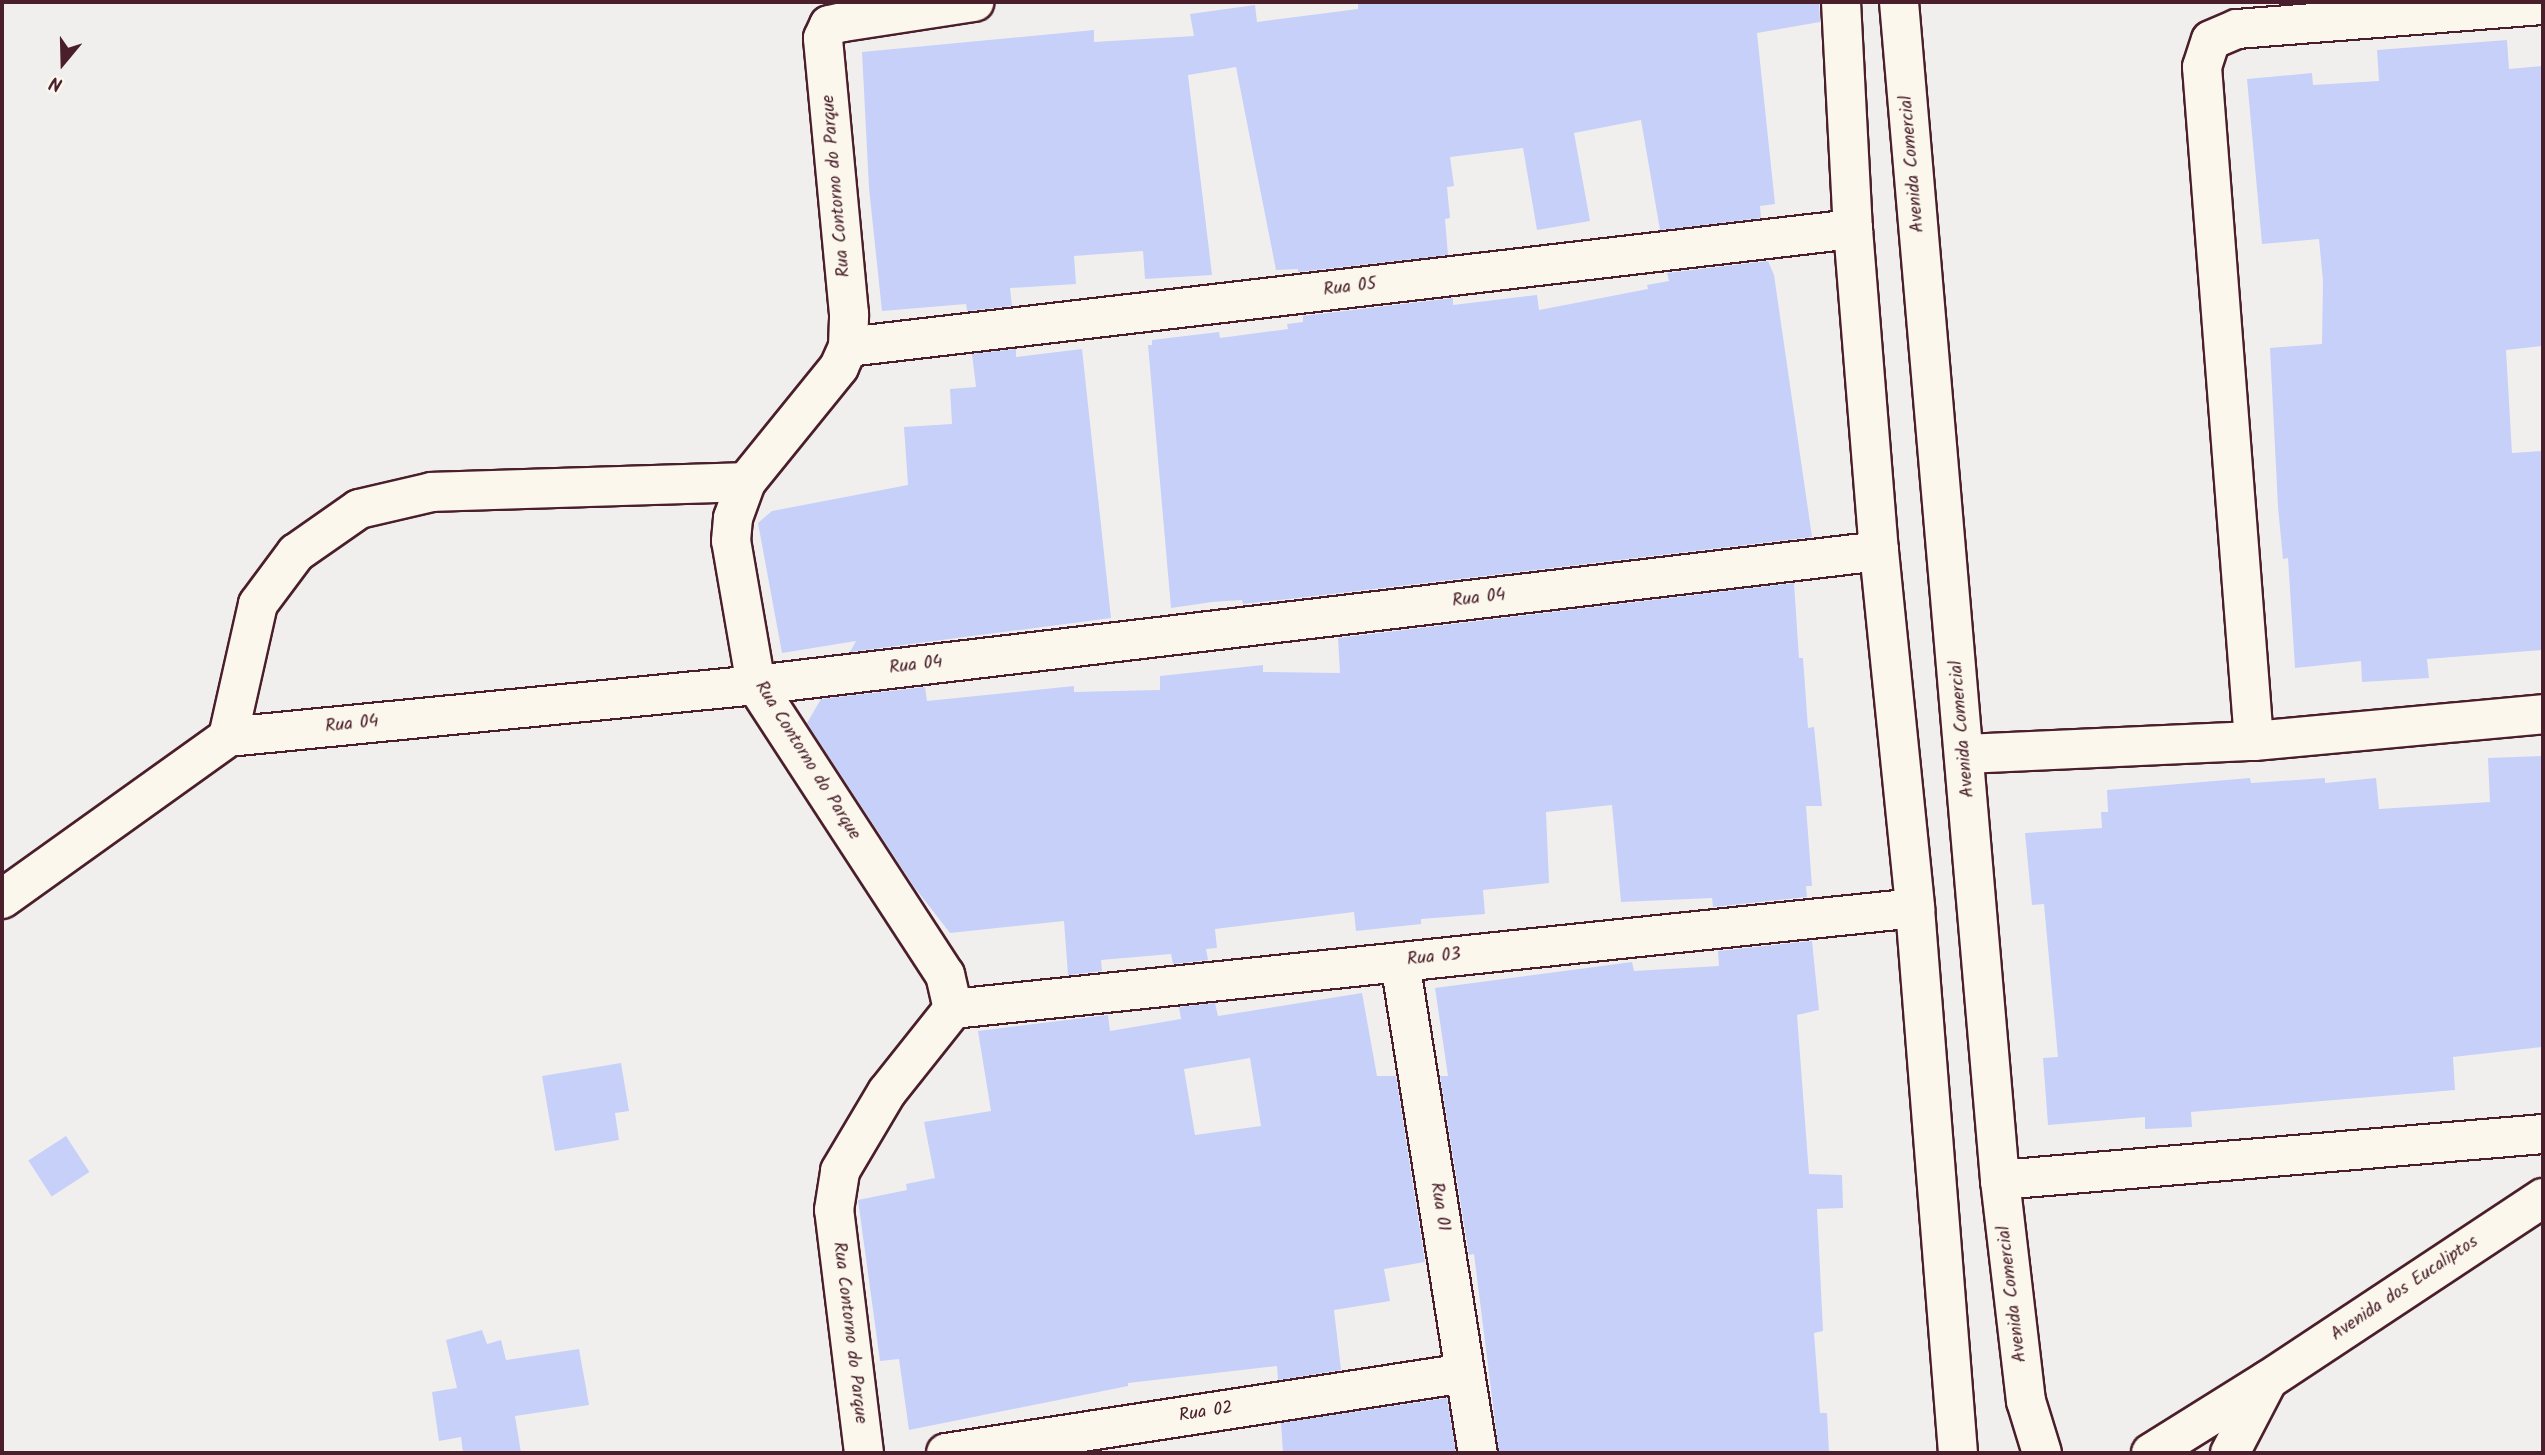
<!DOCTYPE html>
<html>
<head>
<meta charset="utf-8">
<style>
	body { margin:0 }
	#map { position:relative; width:2545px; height:1455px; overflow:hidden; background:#f1efee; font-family:Kalam,sans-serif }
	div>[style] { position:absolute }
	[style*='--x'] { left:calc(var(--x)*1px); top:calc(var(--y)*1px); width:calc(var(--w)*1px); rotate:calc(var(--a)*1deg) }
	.building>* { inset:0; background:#c7d0f8; transform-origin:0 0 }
	.roads { filter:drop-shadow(2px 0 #4a1f2b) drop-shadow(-2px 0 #4a1f2b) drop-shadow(0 2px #4a1f2b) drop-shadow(0 -2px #4a1f2b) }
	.street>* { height:38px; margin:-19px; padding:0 19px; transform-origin:19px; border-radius:19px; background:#fbf7ec }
	.secondary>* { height:38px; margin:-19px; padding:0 19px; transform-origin:19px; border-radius:19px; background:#fbf7ec }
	span { translate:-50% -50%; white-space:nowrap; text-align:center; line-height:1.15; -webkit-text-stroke:5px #fbf7ec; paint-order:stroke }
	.street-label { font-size:18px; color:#4a1f2b }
	.frame { position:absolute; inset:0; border:4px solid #4a1f2b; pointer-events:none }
	.north { position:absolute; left:28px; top:28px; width:70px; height:70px; -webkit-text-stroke:5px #fbf7ec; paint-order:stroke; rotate:199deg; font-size:19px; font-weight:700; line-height:28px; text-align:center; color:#4a1f2b }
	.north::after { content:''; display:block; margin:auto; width:24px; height:32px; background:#4a1f2b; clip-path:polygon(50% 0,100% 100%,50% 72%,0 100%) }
</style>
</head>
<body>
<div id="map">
	<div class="building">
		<div style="clip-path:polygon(1358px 2px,1819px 2px,1820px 22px,1757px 33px,1775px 204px,1760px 206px,1761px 218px,1660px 230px,1641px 120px,1574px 133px,1590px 221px,1537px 230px,1523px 148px,1450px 157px,1454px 186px,1447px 187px,1450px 218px,1445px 219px,1448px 255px,1298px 272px,1298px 269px,1276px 270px,1236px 67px,1188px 75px,1212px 275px,1145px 279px,1143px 251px,1074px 256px,1076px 284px,1010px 288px,1012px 306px,967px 311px,966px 304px,882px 311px,869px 188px,862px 52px,1094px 30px,1094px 42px,1194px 36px,1190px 14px,1255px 5px,1257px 22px,1358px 9px)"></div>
		<div style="clip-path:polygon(2507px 40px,2509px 69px,2543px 66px,2543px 346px,2506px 350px,2512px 453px,2543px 451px,2543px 650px,2427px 659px,2429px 678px,2362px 682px,2361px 661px,2295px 668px,2288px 558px,2283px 559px,2278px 507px,2270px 348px,2322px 344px,2323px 281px,2319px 239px,2262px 244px,2247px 79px,2312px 73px,2313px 85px,2379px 81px,2377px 50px)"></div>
		<div style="clip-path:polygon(1768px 261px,1774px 275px,1812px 537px,1306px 597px,1243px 604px,1242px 600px,1212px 602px,1171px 608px,1148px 345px,1152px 345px,1152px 340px,1219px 332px,1220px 338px,1288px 329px,1287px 324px,1303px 322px,1303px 316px,1453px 298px,1453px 305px,1537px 295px,1539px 310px,1648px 289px,1647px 285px,1669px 281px,1667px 273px)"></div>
		<div style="clip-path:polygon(1016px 349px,1016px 357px,1082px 349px,1111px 618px,850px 652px,856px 641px,782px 653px,758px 523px,772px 511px,908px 485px,904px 427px,952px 424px,950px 389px,976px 387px,972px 354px)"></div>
		<div style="clip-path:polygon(1794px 583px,1799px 658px,1803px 658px,1808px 728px,1814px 727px,1822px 806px,1806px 806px,1812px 886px,1806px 886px,1807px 897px,1713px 907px,1712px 898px,1621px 902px,1612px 805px,1546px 812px,1549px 883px,1483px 890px,1485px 914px,1421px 919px,1421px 924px,1356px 931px,1354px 912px,1215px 929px,1217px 948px,1206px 949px,1208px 960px,1173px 964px,1171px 954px,1101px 960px,1102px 971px,1068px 975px,1064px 921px,950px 933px,915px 888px,807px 723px,821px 699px,925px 687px,927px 701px,1074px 686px,1074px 692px,1160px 690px,1160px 676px,1263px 665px,1263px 672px,1340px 673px,1338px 638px)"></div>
		<div style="clip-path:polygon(2543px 756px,2543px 1047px,2453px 1057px,2455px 1090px,2191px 1112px,2192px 1127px,2145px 1129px,2145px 1117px,2048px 1125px,2043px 1058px,2058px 1057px,2044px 904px,2032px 905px,2025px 833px,2102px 828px,2101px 812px,2108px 812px,2107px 790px,2250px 778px,2251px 783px,2325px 778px,2325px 783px,2376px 778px,2379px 809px,2490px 802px,2488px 758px)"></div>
		<div style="clip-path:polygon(1812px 941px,1819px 1010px,1797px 1015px,1809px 1174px,1842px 1175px,1843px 1208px,1817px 1209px,1823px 1331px,1814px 1333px,1820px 1413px,1827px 1413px,1829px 1453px,1499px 1453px,1474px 1254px,1469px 1255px,1440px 1076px,1448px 1076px,1435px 988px,1632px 962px,1634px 971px,1719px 966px,1718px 951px)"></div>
		<div style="clip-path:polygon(evenodd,1362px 993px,1377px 1076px,1396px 1076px,1425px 1262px,1384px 1269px,1390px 1301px,1334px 1310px,1341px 1370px,1278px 1380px,1277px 1366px,1128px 1383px,1128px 1386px,909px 1430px,899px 1359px,880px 1361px,858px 1200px,907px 1190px,906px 1184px,935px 1178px,924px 1122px,991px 1111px,978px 1031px,1108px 1015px,1110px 1031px,1181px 1019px,1179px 1007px,1215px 1003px,1218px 1016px,1362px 993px,1250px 1058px,1261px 1126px,1195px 1135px,1184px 1069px,1250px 1058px)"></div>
		<div style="clip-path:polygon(621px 1063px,629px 1111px,615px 1113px,619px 1140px,555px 1151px,542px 1076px)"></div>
		<div style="left:66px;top:1136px;width:43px;height:45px;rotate:57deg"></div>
		<div style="clip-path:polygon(482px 1330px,487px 1344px,501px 1340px,506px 1360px,579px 1349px,589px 1405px,515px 1416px,521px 1453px,463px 1453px,461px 1437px,439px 1441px,432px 1392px,457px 1388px,446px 1340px)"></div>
		<div style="clip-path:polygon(1447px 1398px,1456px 1453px,1283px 1453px,1281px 1423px)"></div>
	</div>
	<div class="roads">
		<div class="street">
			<div style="--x:848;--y:347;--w:1012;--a:-6.7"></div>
			<div style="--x:228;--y:737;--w:136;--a:-77.3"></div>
			<div style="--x:258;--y:604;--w:64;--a:-53.3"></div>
			<div style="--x:296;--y:553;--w:77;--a:-34.9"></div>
			<div style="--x:359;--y:509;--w:75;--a:-13.1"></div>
			<div style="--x:432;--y:492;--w:314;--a:-1.8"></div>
			<div style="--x:2254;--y:741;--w:676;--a:-94.41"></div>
			<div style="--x:2202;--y:67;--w:28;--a:-72"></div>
			<div style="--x:2211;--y:40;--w:28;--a:-23"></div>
			<div style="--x:2237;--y:29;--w:307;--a:-4.5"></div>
			<div style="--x:1965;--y:754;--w:289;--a:-2.6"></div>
			<div style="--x:2254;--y:741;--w:290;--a:-5.3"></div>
			<div style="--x:2;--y:899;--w:278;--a:-35.6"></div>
			<div style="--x:228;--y:737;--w:531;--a:-5.62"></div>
			<div style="--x:756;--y:685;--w:1131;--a:-6.8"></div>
			<div style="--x:1400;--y:962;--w:497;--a:81"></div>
			<div style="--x:953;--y:1009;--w:967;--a:-5.99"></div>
			<div style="--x:2000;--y:1180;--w:545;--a:-4.84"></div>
			<div style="--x:864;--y:1453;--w:245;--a:-97"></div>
			<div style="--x:834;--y:1210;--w:39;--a:-81"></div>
			<div style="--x:840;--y:1171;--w:92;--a:-59.3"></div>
			<div style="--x:887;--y:1092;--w:106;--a:-51.5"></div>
			<div style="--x:953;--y:1009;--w:35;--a:-103"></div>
			<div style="--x:945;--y:975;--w:346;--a:-123.1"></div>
			<div style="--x:756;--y:685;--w:146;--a:-99.8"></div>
			<div style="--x:731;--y:541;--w:23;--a:-85"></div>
			<div style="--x:733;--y:518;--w:38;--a:-70"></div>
			<div style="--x:746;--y:482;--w:148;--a:-51"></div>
			<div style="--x:839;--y:367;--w:22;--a:-66"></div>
			<div style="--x:848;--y:347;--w:33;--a:-88"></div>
			<div style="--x:849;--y:314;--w:277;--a:-95.4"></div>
			<div style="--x:823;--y:38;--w:14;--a:-65"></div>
			<div style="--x:829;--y:25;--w:14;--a:-12"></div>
			<div style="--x:843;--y:22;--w:133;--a:-8.7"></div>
			<div style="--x:946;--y:1453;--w:525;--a:-8.76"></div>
		</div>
		<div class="secondary">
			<div style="--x:1841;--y:2;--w:227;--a:87"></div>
			<div style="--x:1853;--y:229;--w:323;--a:85.4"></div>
			<div style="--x:1879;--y:551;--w:359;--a:84.2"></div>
			<div style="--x:1915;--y:908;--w:547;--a:85.49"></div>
			<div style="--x:1899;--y:2;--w:1182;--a:85.1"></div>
			<div style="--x:2000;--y:1180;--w:223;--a:83.3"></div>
			<div style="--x:2026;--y:1401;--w:54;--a:72.9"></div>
			<div style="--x:2151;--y:1453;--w:138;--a:-32"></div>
			<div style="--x:2268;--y:1380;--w:330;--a:-33.5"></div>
			<div style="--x:2230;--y:1453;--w:80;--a:-62.5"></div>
		</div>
	</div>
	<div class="street-label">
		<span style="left:1913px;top:164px;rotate:-95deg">Avenida Comercial</span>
		<span style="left:837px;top:186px;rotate:-95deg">Rua Contorno do Parque</span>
		<span style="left:1350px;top:288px;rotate:-7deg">Rua 05</span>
		<span style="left:1479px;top:599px;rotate:-7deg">Rua 04</span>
		<span style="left:916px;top:666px;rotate:-7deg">Rua 04</span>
		<span style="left:352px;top:725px;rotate:-6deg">Rua 04</span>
		<span style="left:1963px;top:729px;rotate:-95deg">Avenida Comercial</span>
		<span style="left:807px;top:761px;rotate:58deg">Rua Contorno do Parque</span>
		<span style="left:1434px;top:958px;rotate:-6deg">Rua 03</span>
		<span style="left:1439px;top:1207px;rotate:81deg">Rua 01</span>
		<span style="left:2405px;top:1289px;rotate:-34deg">Avenida dos Eucaliptos</span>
		<span style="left:2013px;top:1294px;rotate:-97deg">Avenida Comercial</span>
		<span style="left:849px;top:1333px;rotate:83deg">Rua Contorno do Parque</span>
		<span style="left:1206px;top:1413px;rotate:-9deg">Rua 02</span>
	</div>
	<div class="frame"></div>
	<div class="north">N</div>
</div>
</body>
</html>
